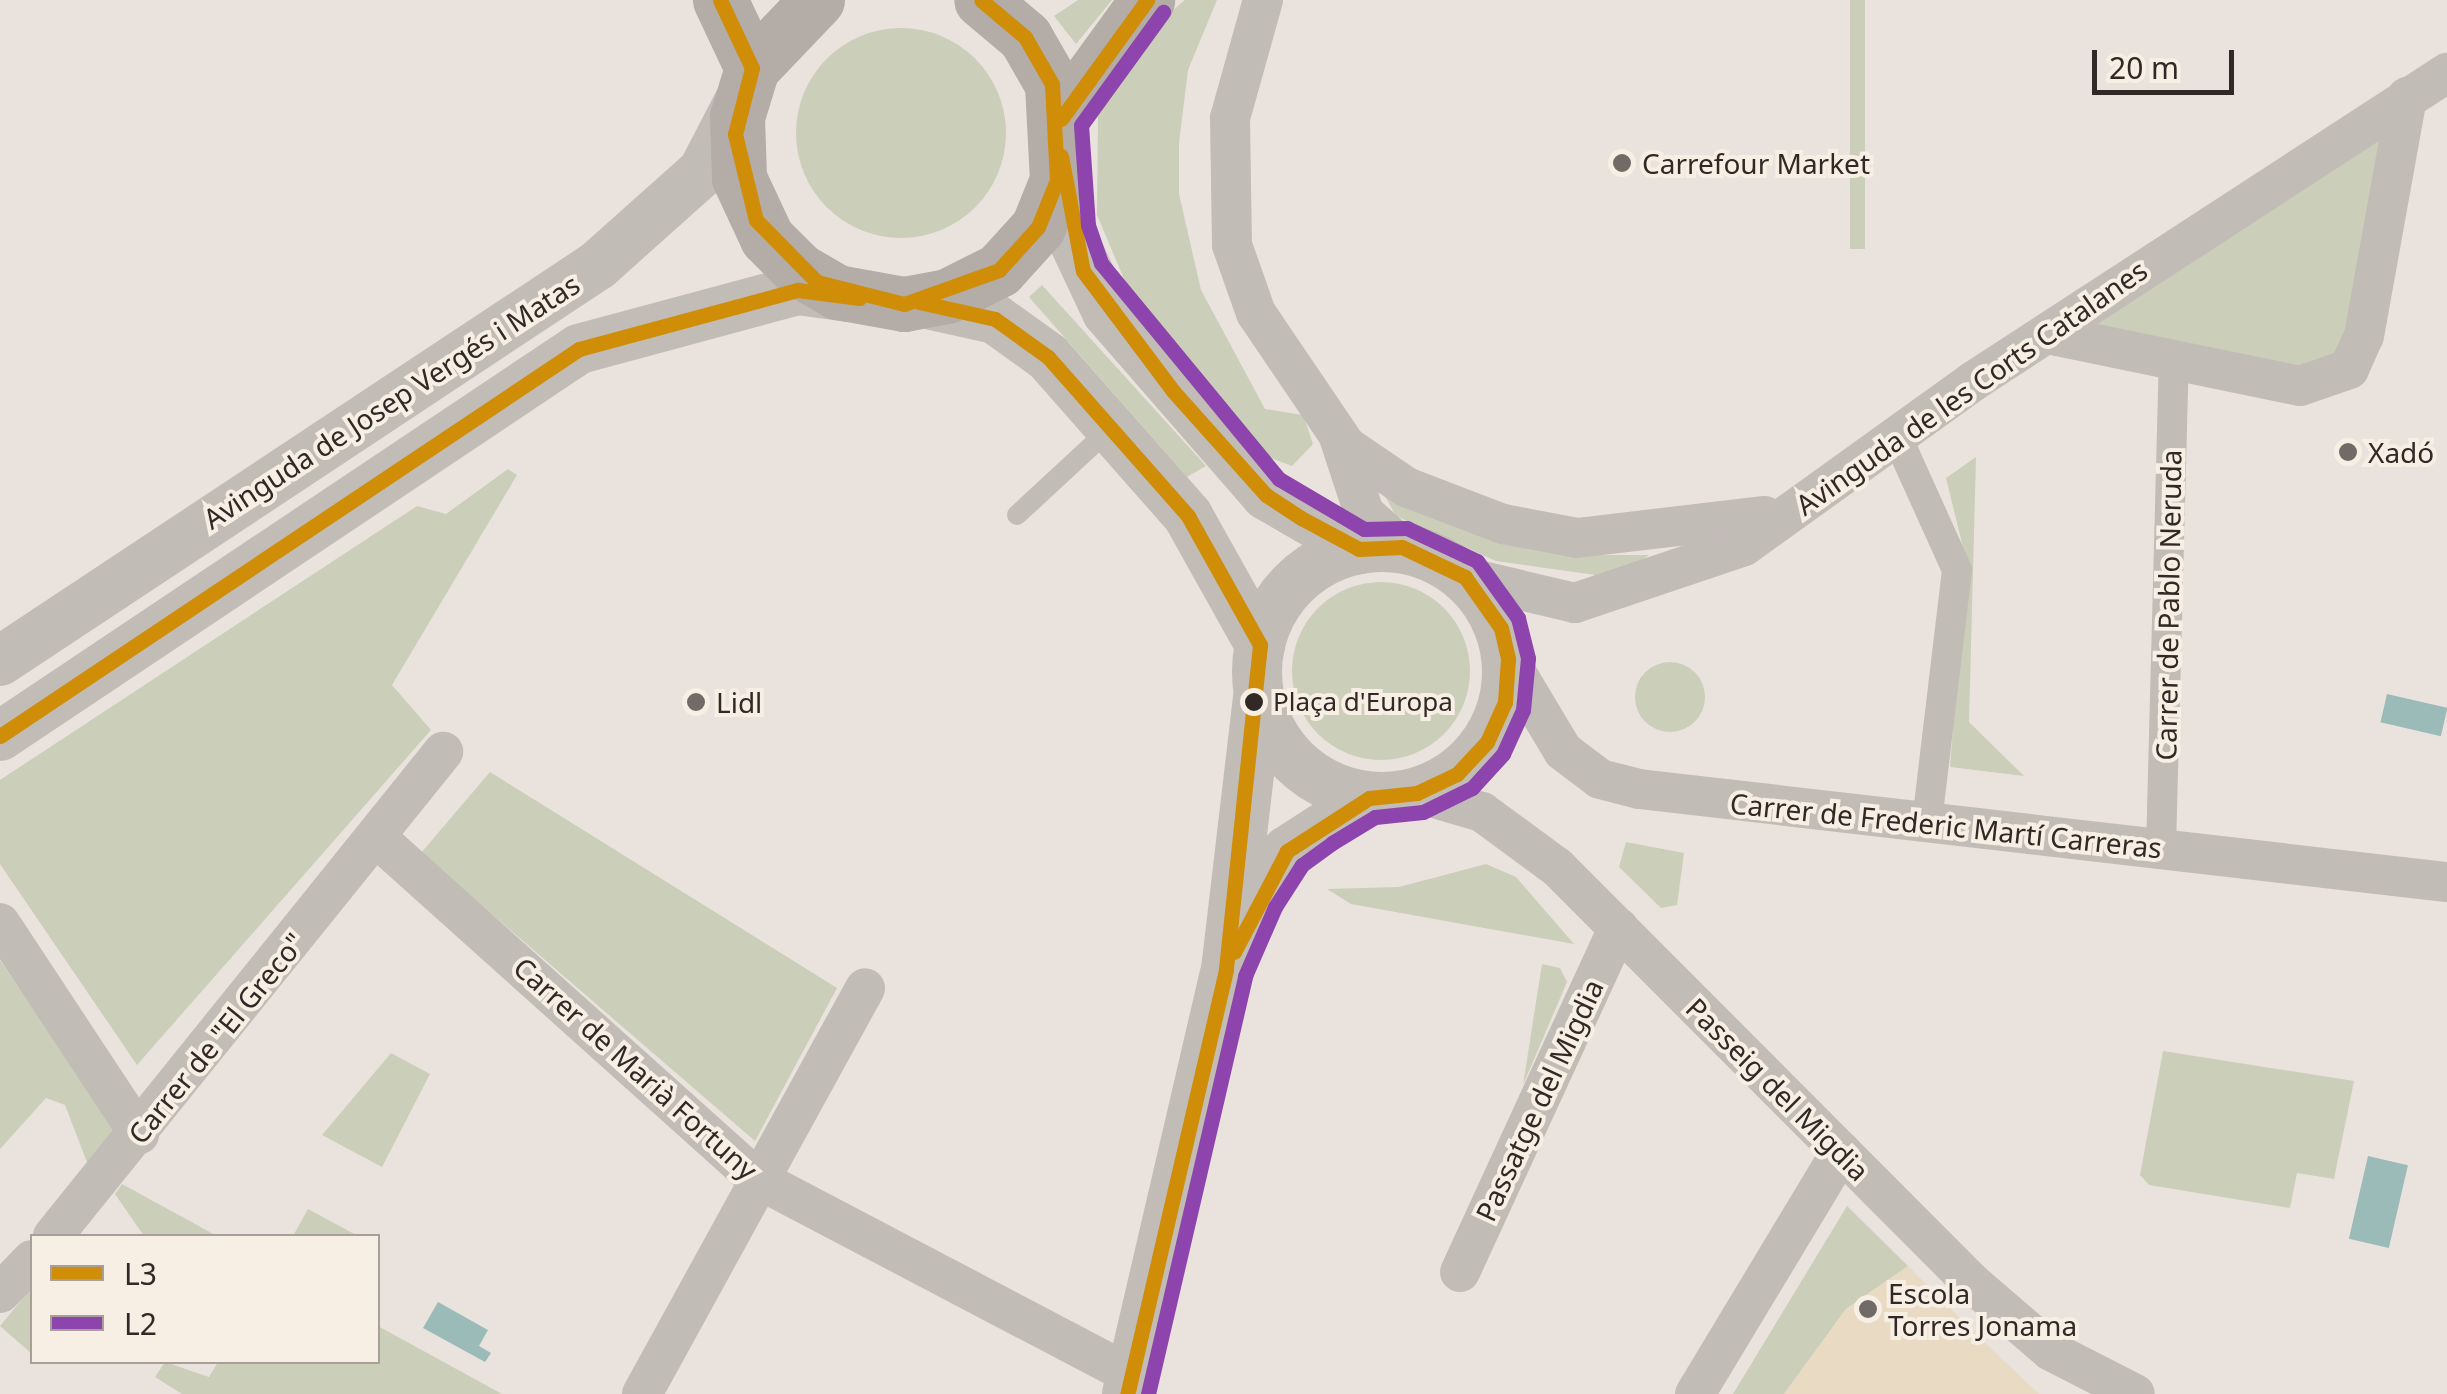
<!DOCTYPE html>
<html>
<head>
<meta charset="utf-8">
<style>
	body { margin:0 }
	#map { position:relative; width:2447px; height:1394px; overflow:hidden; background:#eae3dd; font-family:"Noto Sans",sans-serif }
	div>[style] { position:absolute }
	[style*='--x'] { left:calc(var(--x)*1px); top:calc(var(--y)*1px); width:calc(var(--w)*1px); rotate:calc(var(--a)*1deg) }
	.green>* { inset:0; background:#cbceb8; transform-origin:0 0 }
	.round { border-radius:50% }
	.sand>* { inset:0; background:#e9dac4 }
	.water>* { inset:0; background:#9bbbb9; transform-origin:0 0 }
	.service>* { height:20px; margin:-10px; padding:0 10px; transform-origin:10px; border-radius:10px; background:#c2bcb7 }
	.pedestrian>* { height:30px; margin:-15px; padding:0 15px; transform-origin:15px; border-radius:15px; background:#c2bcb7 }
	.minor>* { height:40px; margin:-20px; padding:0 20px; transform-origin:20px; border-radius:20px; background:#c2bcb7 }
	.tertiary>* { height:50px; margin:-25px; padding:0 25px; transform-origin:25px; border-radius:25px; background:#c2bcb7 }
	.tertiary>.ring { margin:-25px; padding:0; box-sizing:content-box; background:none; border:50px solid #c2bcb7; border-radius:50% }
	.secondary>* { height:55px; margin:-27.5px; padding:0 27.5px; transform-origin:27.5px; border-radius:27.5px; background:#b3aca7 }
	.bus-1>* { height:15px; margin:-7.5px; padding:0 7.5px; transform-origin:7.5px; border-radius:7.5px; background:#d08d08 }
	.bus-2>* { height:15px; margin:-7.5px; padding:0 7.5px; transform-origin:7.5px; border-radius:7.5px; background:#8e44ad }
	.dots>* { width:28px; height:28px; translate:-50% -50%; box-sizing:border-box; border:5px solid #f7eee4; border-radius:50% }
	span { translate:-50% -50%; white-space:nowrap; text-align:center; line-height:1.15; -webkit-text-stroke:8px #f7eee4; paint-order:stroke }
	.bus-label { font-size:26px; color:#322926 }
	.left { translate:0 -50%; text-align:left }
	.poi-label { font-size:28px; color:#322926 }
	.street-label { font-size:28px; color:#322926 }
	.legend { position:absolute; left:30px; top:1234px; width:350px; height:130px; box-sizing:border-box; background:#f7eee4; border:2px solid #a89f98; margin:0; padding:12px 18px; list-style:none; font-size:30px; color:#322926 }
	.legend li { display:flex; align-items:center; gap:20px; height:50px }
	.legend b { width:50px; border:2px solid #a89f98 }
	.scale { position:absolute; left:2092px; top:50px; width:142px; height:45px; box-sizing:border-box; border:5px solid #322926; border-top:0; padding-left:12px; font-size:30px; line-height:35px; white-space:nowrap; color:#322926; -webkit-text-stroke:8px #f7eee4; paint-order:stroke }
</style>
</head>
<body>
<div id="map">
	<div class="green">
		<div style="clip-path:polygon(1078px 0,1112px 0,1076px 44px,1054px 16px)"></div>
		<div style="clip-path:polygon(1185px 0,1217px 0,1188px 70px,1179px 143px,1179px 194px,1201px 290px,1265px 409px,1303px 415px,1313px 444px,1292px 466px,1265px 456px,1135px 305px,1097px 215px,1098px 115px,1150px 29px)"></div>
		<div style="left:1850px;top:0;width:15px;height:249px"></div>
		<div class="round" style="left:796px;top:28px;width:210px;height:210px"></div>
		<div style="clip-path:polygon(2392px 125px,2345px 349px,2312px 373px,2083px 330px)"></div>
		<div style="clip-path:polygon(1042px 285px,1206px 466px,1187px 477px,1029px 297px)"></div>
		<div style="clip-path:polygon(1976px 457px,1969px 722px,2024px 776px,1950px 767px,1966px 560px,1946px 478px)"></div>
		<div style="clip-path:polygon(508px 469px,517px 475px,392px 685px,431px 730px,137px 1065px,0 864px,0 780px,417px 506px,446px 514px)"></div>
		<div style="clip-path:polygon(1376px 480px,1560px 555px,1649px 555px,1617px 578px,1496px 561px,1396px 516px)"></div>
		<div class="round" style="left:1292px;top:582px;width:178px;height:178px"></div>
		<div class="round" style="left:1635px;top:662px;width:70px;height:70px"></div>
		<div style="clip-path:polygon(490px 772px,837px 988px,755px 1141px,421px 853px)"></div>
		<div style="clip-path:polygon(1626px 842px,1684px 853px,1677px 905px,1661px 908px,1619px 867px)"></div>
		<div style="clip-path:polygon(1486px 864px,1516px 877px,1574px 944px,1351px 904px,1327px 889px,1399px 887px)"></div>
		<div style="clip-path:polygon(0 960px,115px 1130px,90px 1170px,65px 1105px,46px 1098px,0 1149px)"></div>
		<div style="clip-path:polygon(1542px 964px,1560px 968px,1567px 982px,1523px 1085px)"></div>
		<div style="clip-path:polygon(2163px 1051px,2354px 1081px,2334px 1179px,2297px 1173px,2290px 1208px,2149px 1185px,2140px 1175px)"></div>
		<div style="clip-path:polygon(391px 1053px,430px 1074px,382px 1167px,322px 1135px)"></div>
		<div style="clip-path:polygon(122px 1184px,217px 1236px,144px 1236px,115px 1194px)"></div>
		<div style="clip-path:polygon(1847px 1206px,1908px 1266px,1846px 1309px,1784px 1394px,1733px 1394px)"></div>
		<div style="clip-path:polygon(308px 1209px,358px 1236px,293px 1236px)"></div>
		<div style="clip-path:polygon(32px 1287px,32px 1354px,0 1326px)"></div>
		<div style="clip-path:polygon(378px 1326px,502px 1394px,182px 1394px,155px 1377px,165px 1362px,209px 1377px,218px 1362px,378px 1362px)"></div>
	</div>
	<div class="sand">
		<div style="clip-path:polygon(1908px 1266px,1981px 1339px,2039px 1394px,1784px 1394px,1846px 1309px)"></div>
	</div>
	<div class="water">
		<div style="left:2387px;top:694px;width:62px;height:29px;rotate:13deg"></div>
		<div style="left:2368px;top:1156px;width:41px;height:85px;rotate:13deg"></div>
		<div style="clip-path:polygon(438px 1302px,488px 1330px,479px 1346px,491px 1353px,485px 1362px,423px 1328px)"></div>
	</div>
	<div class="service">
		<div style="--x:1017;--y:515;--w:128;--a:-42.8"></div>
	</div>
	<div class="pedestrian">
		<div style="--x:1897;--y:437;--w:146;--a:65.7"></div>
		<div style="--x:1957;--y:570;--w:254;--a:96.8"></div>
		<div style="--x:2161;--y:849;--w:488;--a:-88.5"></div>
	</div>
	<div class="minor">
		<div style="--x:1263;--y:0;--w:123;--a:105.6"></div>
		<div style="--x:1230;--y:118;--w:127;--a:89.1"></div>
		<div style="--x:1232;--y:245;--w:72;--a:70.6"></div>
		<div style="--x:1256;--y:313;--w:161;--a:55.9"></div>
		<div style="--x:1346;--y:446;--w:73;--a:34.3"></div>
		<div style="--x:1406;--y:487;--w:104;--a:20.9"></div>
		<div style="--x:1503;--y:524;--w:75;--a:10.7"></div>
		<div style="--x:1577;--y:538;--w:189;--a:-6.7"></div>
		<div style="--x:2047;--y:334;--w:258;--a:11.6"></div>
		<div style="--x:2300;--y:386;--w:52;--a:-19.1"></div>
		<div style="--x:2349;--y:369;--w:36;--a:-66"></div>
		<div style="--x:2364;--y:336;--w:243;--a:-79.8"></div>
		<div style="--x:1339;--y:437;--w:80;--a:71.8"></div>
		<div style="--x:1364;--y:513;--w:51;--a:41.8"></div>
		<div style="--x:1465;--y:577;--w:113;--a:13.3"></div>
		<div style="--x:1575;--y:603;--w:178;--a:-18.6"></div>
		<div style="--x:1744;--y:546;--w:281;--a:-35.7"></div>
		<div style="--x:1972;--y:382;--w:567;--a:-33.05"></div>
		<div style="--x:1508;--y:659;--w:107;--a:59.1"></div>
		<div style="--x:1563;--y:751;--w:46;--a:37.1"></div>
		<div style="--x:1600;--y:779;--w:40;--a:14.4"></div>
		<div style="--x:1639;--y:789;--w:813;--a:6.57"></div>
		<div style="--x:1417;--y:793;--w:68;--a:16.3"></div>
		<div style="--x:1482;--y:812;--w:93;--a:36.3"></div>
		<div style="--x:1557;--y:867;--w:588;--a:45.07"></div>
		<div style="--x:1972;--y:1283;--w:104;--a:40.7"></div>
		<div style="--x:2051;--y:1351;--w:94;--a:27.1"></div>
		<div style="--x:377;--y:838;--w:509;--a:41.9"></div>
		<div style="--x:756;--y:1178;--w:424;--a:27.7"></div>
		<div style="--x:0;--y:923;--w:253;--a:56.6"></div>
		<div style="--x:53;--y:1236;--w:622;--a:-51.14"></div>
		<div style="--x:1460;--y:1272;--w:379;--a:-65.3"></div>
		<div style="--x:0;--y:1293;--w:46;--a:-45.9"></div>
		<div style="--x:642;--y:1394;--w:463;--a:-61.2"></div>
		<div style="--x:1695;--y:1394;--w:283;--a:-58.9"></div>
	</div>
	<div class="tertiary">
		<div style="--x:1062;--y:162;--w:67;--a:84.9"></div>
		<div style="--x:1068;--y:229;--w:92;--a:64.8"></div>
		<div style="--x:1107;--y:312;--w:242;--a:49"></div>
		<div style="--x:1266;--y:495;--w:108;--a:30.1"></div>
		<div style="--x:919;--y:302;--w:78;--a:12.6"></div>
		<div style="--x:995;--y:319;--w:65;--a:35.6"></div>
		<div style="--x:1048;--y:357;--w:212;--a:48.6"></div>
		<div style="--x:1188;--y:516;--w:148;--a:60.8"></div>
		<div class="ring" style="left:1257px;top:547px;width:200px;height:200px"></div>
		<div style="--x:0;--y:661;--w:717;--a:-33.51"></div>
		<div style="--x:598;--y:265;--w:141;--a:-41.8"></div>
		<div style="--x:703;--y:171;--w:80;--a:-62.5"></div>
		<div style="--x:0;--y:736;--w:696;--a:-33.76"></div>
		<div style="--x:579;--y:349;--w:227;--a:-15.1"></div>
		<div style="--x:798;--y:290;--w:51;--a:7.8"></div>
		<div style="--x:1242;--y:931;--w:92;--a:-60.6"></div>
		<div style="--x:1287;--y:851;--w:98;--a:-32.9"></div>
		<div style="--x:1127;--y:1394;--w:435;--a:-76.9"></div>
		<div style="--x:1226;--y:970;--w:274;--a:-83.3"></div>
	</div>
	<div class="secondary">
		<div style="--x:720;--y:0;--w:75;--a:64.8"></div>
		<div style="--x:817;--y:0;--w:94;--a:133.7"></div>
		<div style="--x:752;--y:68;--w:51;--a:107"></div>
		<div style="--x:737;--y:117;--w:61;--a:88.1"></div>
		<div style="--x:739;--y:178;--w:66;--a:65"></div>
		<div style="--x:767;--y:238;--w:45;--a:45"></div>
		<div style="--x:799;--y:270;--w:44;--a:30.1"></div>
		<div style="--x:837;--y:292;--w:68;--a:10.2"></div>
		<div style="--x:904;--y:304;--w:44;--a:-10.5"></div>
		<div style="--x:947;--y:296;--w:58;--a:-26.6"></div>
		<div style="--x:999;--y:270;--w:58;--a:-47.8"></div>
		<div style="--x:1038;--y:227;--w:51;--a:-68"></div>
		<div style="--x:1057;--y:180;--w:96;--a:-93"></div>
		<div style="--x:1052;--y:84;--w:54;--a:-119.9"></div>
		<div style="--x:1025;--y:37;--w:57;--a:-139.9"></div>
		<div style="--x:1061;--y:119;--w:147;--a:-54.1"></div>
	</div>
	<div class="bus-1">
		<div style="--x:720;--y:0;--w:75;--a:64.8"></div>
		<div style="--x:752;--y:68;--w:68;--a:104.4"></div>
		<div style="--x:735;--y:134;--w:89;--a:76.3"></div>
		<div style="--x:756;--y:220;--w:87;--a:45.5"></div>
		<div style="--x:817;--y:282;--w:90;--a:14.2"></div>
		<div style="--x:904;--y:304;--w:101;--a:-19.7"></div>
		<div style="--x:999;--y:270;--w:58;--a:-47.8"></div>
		<div style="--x:1038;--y:227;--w:51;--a:-68"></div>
		<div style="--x:1057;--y:180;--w:96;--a:-93"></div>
		<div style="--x:1052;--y:84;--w:54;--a:-119.9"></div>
		<div style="--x:1025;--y:37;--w:57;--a:-139.9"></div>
		<div style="--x:1061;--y:119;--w:147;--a:-54.1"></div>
		<div style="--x:1061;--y:156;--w:117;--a:79.2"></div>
		<div style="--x:1083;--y:271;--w:150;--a:53.1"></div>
		<div style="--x:1173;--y:391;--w:140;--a:48.2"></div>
		<div style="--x:1266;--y:495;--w:42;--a:33.3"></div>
		<div style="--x:1301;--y:518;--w:66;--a:28.1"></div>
		<div style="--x:1359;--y:549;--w:43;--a:-2.7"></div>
		<div style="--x:1402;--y:547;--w:70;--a:25.5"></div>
		<div style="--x:1465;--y:577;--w:62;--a:54.8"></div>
		<div style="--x:1501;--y:628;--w:32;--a:77"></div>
		<div style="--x:1508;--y:659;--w:43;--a:94"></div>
		<div style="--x:1505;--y:702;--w:44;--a:114.2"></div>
		<div style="--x:1487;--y:742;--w:44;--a:133.2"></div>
		<div style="--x:1457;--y:774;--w:44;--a:154.6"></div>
		<div style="--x:1417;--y:793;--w:48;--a:174.1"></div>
		<div style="--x:1369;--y:798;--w:98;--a:147.1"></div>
		<div style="--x:1287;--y:851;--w:114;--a:117.7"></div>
		<div style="--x:919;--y:302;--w:78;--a:12.6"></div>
		<div style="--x:995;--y:319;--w:65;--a:35.6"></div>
		<div style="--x:1048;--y:357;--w:212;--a:48.6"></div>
		<div style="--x:1188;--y:516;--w:148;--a:60.8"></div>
		<div style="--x:1260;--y:645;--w:327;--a:96"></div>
		<div style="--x:1226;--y:970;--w:435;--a:103.1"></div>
		<div style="--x:0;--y:736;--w:696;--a:-33.76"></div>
		<div style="--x:579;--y:349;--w:227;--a:-15.1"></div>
		<div style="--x:798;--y:290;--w:62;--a:7.5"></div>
	</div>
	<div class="bus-2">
		<div style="--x:1148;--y:1394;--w:429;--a:-76.9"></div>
		<div style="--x:1245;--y:976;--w:75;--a:-66.5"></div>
		<div style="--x:1275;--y:907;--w:50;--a:-57.3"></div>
		<div style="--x:1302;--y:865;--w:37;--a:-36"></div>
		<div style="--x:1332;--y:843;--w:50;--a:-31.2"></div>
		<div style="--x:1375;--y:817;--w:48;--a:-5.9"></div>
		<div style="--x:1423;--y:812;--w:55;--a:-26.1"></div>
		<div style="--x:1472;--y:788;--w:46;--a:-47.6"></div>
		<div style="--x:1503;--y:754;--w:48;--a:-65.6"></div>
		<div style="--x:1523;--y:710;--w:52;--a:-84.5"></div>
		<div style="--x:1528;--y:658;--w:41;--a:-104"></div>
		<div style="--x:1518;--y:618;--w:70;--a:-125.7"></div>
		<div style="--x:1477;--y:561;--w:77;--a:-154.8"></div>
		<div style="--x:1407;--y:528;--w:43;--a:178.7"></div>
		<div style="--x:1364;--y:529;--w:99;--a:-149.5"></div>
		<div style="--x:1279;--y:479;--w:280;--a:-129.5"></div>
		<div style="--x:1101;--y:263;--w:40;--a:-108.9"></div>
		<div style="--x:1088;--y:225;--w:100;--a:-94"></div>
		<div style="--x:1081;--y:125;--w:140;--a:-54"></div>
	</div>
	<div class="dots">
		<div style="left:1622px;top:163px;background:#726a66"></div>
		<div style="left:2348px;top:452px;background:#726a66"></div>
		<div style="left:696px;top:702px;background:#726a66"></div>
		<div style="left:1254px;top:702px;background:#322926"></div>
		<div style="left:1868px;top:1309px;background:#726a66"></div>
	</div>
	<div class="bus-label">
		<span class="left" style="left:1273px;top:702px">Plaça d'Europa</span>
	</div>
	<div class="poi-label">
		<span class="left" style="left:1642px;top:163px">Carrefour Market</span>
		<span class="left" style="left:2368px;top:452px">Xadó</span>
		<span class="left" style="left:716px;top:702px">Lidl</span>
		<span class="left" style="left:1888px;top:1309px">Escola<br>Torres Jonama</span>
	</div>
	<div class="street-label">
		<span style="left:1971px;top:387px;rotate:-35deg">Avinguda de les Corts Catalanes</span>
		<span style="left:391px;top:401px;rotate:-33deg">Avinguda de Josep Vergés i Matas</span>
		<span style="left:2168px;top:605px;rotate:-89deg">Carrer de Pablo Neruda</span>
		<span style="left:1946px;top:825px;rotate:6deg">Carrer de Frederic Martí Carreras</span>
		<span style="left:216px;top:1038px;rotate:-51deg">Carrer de "El Greco"</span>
		<span style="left:636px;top:1068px;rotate:42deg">Carrer de Marià Fortuny</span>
		<span style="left:1778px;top:1089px;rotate:45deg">Passeig del Migdia</span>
		<span style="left:1539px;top:1100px;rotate:-65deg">Passatge del Migdia</span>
	</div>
	<ul class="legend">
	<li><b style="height:12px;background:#d08d08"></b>L3</li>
	<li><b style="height:12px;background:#8e44ad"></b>L2</li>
	</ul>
	<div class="scale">20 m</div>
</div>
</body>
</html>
